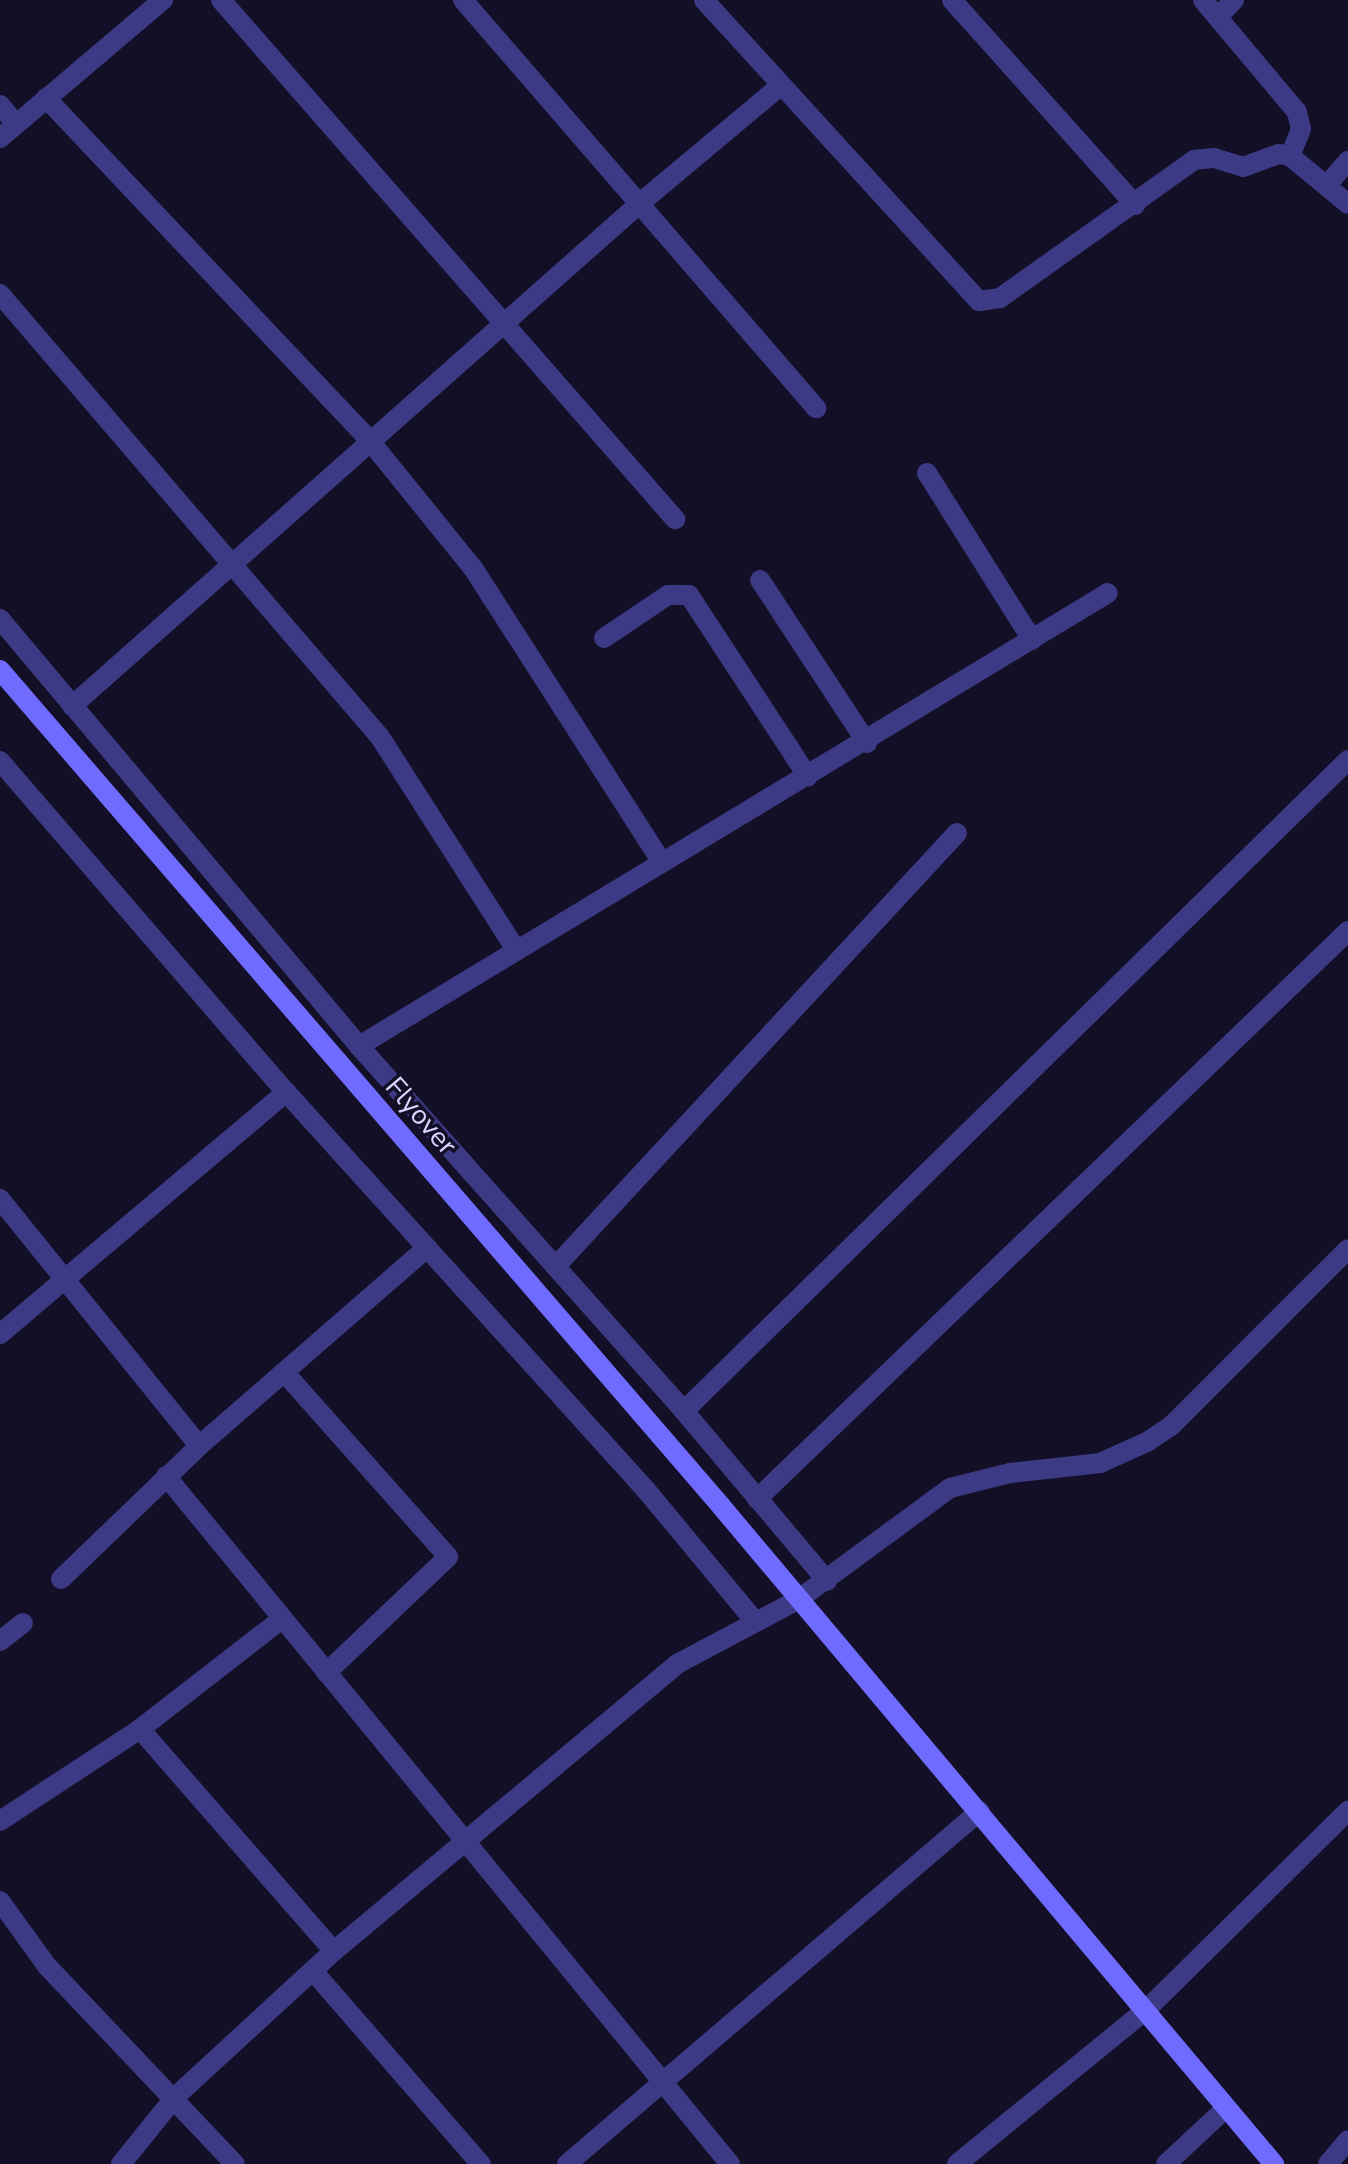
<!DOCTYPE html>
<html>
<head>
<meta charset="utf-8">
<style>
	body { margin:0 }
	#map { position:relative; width:1348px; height:2164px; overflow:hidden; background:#130f26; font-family:"Nunito Sans",sans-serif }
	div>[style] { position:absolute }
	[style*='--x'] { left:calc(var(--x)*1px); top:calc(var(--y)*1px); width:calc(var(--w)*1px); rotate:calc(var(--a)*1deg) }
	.street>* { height:20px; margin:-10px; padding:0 10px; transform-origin:10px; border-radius:10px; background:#3d3a85 }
	.secondary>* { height:20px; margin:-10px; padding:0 10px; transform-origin:10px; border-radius:10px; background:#6f6bff }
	span { translate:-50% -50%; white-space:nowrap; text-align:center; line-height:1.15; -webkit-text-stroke:7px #130f26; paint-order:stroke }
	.street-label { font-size:28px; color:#d9d4ff }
</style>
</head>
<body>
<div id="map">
	<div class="street">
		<div style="--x:221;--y:0;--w:690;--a:48.82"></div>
		<div style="--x:463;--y:0;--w:540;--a:49.13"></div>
		<div style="--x:704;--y:0;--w:408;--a:47.6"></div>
		<div style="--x:979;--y:301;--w:21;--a:-8"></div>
		<div style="--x:1000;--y:298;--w:238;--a:-35.4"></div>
		<div style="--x:1194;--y:160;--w:20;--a:-6"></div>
		<div style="--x:1214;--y:158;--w:30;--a:17"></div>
		<div style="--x:1243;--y:167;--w:38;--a:-20"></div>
		<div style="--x:1279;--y:154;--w:11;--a:10"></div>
		<div style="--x:1290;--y:156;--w:75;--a:39.6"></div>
		<div style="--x:952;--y:0;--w:275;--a:48.2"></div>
		<div style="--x:1203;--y:0;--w:146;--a:50"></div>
		<div style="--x:1297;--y:112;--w:17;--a:77"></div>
		<div style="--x:1301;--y:129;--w:29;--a:112"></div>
		<div style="--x:1219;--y:16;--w:22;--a:-47"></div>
		<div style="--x:46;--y:98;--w:472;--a:46.6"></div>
		<div style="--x:370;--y:441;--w:164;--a:51"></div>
		<div style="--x:473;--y:568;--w:350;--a:57.3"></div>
		<div style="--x:0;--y:105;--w:25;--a:50"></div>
		<div style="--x:0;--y:138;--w:214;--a:-40.3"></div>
		<div style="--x:1327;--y:185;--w:32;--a:-49"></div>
		<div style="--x:0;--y:294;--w:584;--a:49.38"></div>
		<div style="--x:380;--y:737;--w:253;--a:57.4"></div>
		<div style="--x:927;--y:473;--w:197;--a:57.8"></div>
		<div style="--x:760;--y:580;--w:195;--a:56.7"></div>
		<div style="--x:0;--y:619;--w:558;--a:49.94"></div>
		<div style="--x:359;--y:1046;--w:489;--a:48.3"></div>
		<div style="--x:684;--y:1411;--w:222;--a:49.9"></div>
		<div style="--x:604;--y:638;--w:77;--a:-33.9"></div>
		<div style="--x:668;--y:595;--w:21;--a:0"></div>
		<div style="--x:689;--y:595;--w:217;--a:56.8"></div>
		<div style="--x:72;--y:706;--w:757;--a:-41.52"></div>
		<div style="--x:639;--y:204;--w:184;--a:-39.9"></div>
		<div style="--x:0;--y:761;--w:437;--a:49.2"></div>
		<div style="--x:286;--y:1092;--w:537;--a:47.87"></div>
		<div style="--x:646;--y:1490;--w:168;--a:50.3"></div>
		<div style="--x:359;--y:1046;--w:875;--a:-31.17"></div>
		<div style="--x:0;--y:1199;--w:317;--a:51.1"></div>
		<div style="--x:556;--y:1266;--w:590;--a:-47.2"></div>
		<div style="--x:0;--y:1334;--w:375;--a:-40.2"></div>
		<div style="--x:284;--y:1372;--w:247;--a:48.4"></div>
		<div style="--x:448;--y:1557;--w:168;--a:136.4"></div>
		<div style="--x:684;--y:1411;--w:930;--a:-44.43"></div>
		<div style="--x:166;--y:1476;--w:890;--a:50.66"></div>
		<div style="--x:757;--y:1499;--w:820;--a:-43.86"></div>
		<div style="--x:61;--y:1579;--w:192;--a:-43.9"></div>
		<div style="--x:199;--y:1446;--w:302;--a:-41"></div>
		<div style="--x:0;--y:1641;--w:29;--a:-38"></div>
		<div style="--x:140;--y:1729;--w:295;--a:48.9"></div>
		<div style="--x:0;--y:1821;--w:168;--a:-33.3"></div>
		<div style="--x:140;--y:1729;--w:180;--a:-37.8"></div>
		<div style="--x:0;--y:1901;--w:80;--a:54.1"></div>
		<div style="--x:47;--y:1966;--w:273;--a:46.5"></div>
		<div style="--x:313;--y:1971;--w:256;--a:49"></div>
		<div style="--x:121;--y:2164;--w:86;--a:-51.1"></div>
		<div style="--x:175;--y:2097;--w:216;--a:-42.6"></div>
		<div style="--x:334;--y:1951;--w:447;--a:-39.9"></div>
		<div style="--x:677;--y:1664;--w:138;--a:-28"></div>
		<div style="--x:799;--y:1599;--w:187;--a:-36.3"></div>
		<div style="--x:950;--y:1488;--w:62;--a:-14"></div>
		<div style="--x:1010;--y:1473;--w:91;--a:-6.3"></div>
		<div style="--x:1100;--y:1463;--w:51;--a:-24.1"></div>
		<div style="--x:1147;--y:1442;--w:29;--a:-34"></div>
		<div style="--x:1171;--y:1426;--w:250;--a:-45"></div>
		<div style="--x:567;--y:2164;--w:543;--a:-40.52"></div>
		<div style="--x:957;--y:2164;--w:244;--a:-39.2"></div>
		<div style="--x:1146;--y:2010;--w:284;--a:-44.6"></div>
		<div style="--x:1166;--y:2164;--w:81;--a:-43"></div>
		<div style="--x:1328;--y:2164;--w:31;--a:-50"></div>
	</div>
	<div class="secondary">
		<div style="--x:0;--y:670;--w:1104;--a:49.22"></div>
		<div style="--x:721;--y:1506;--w:860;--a:49.96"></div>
	</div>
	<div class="street-label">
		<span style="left:421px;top:1116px;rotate:49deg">Flyover</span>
	</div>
</div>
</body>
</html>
